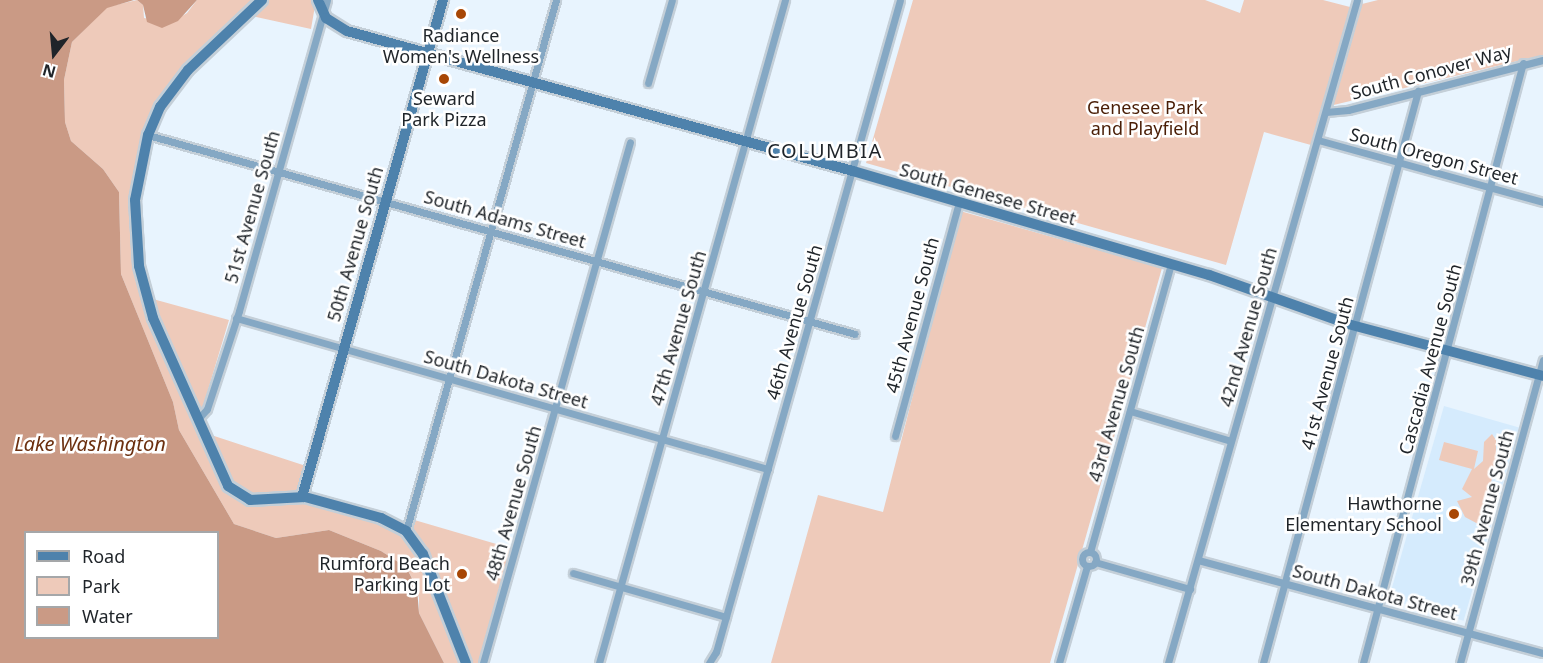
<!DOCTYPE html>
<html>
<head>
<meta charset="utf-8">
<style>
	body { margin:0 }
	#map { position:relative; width:1543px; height:663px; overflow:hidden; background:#e8f4fe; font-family:"Noto Sans",sans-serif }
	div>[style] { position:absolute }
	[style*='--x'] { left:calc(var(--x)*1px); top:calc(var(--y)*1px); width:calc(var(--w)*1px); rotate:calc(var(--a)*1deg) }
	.built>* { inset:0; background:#d5ebfd; transform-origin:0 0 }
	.green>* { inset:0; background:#eecaba }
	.water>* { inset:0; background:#ca9a85 }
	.roads { filter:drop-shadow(2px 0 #c4cfd8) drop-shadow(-2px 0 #c4cfd8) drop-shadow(0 2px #c4cfd8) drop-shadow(0 -2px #c4cfd8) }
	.street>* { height:7px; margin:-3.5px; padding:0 3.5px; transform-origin:3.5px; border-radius:3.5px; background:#85a8c4 }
	.street>.ring { margin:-3.5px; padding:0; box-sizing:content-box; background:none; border:7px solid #85a8c4; border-radius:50% }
	.secondary>* { height:10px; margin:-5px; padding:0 5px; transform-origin:5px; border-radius:5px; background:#4e82ac }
	.dots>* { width:16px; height:16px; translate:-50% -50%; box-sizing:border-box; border:3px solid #fff; border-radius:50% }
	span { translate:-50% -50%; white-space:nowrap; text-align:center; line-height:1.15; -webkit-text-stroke:5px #fff; paint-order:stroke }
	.poi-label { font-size:18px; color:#1f2429 }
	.right { translate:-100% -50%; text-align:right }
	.street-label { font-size:18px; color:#1f2429 }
	.park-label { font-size:18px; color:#491d05 }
	.neighbourhood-label { font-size:20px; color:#1f2429; letter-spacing:1.5px }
	.water-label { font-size:20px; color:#6c3010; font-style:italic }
	.legend { position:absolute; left:24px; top:531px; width:195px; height:108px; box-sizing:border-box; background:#fff; border:2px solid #a5a7a9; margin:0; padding:8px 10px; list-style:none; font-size:18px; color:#1f2429 }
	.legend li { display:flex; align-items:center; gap:12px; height:30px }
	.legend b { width:30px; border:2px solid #a5a7a9 }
	.north { position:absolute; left:24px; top:24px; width:60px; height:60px; -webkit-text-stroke:4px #fff; paint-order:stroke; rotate:196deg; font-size:16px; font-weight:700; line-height:24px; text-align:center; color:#1f2429 }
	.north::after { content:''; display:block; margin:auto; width:21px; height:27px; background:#1f2429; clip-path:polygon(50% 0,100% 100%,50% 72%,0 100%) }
</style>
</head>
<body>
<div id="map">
	<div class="built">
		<div style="left:1444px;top:406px;width:78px;height:201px;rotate:16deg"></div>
	</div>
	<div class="green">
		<div style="clip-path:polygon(137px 0,143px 5px,144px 18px,171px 23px,187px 13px,197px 0,316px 0,311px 29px,243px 14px,196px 56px,143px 138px,131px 202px,142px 296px,229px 320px,196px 430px,306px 466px,306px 501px,393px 527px,405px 537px,411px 519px,513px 549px,482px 663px,444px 663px,419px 613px,419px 598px,412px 578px,406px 567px,381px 551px,329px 530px,276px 538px,234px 524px,179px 430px,173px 402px,121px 274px,119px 192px,103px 169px,71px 141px,65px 122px,64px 80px,72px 42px,107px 7px)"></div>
		<div style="clip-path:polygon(913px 0,1205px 0,1240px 13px,1244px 0,1323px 0,1350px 7px,1378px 0,1543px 0,1543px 55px,1321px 108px,1311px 145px,1264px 132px,1226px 265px,866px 163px)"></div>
		<div style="clip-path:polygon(960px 211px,1162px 268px,1050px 663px,771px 663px,818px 495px,883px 512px)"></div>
		<div style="clip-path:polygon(1492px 434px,1496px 440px,1496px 464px,1486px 501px,1486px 523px,1480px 525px,1465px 517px,1457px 501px,1472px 497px,1462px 489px,1472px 469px,1439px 460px,1444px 442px,1478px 451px,1474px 469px,1483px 461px,1484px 442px)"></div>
	</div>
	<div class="water">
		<div style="clip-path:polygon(evenodd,0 0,134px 0,107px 8px,72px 42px,64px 80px,65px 122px,71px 141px,103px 169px,119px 192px,121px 274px,173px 402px,179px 430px,234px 524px,276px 538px,329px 530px,381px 551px,406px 567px,417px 588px,419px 613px,444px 663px,0 663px,0 0,218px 532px,218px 638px,26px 638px,26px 532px,218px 532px)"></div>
		<div style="clip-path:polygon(137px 0,197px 0,178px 21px,162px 28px,147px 22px,143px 5px)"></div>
	</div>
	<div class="roads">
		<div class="street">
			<div style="--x:648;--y:83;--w:86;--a:-73.9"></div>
			<div style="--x:1326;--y:112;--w:22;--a:-5"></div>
			<div style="--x:1348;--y:110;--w:201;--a:-14.4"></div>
			<div style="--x:148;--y:135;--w:734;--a:15.72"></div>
			<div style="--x:1318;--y:140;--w:233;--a:15.4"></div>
			<div style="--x:236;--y:318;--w:553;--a:15.85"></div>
			<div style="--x:1130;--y:411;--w:105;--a:16.5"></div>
			<div style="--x:198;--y:419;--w:13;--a:-48"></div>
			<div style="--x:207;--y:409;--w:103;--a:-71.9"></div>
			<div style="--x:239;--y:311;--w:323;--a:-74.2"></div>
			<div style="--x:895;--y:436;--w:243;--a:-74.7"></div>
			<div style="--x:406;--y:531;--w:552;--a:-74.23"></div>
			<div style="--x:1090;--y:552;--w:299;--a:-74.3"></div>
			<div class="ring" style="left:1082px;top:552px;width:7px;height:7px"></div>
			<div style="--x:1198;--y:560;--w:357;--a:15.1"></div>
			<div style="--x:1095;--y:562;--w:99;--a:15.9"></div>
			<div style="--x:573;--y:573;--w:159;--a:16"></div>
			<div style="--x:483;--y:663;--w:541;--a:-74.24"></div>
			<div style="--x:599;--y:663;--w:689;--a:-74.33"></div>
			<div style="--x:709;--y:663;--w:13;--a:-58"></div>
			<div style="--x:716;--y:652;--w:677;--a:-74.24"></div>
			<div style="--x:1059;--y:663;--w:101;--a:-73.9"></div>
			<div style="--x:1168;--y:663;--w:689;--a:-74.09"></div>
			<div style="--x:1263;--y:663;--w:593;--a:-74.84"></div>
			<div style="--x:1363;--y:663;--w:621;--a:-75.07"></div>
			<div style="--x:1460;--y:663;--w:314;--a:-74.7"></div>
		</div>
		<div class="secondary">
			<div style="--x:262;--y:0;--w:102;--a:136.6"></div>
			<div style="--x:188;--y:70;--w:46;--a:127.1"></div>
			<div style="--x:160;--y:107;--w:30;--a:113"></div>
			<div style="--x:148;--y:135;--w:66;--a:101.3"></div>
			<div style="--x:135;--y:200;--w:66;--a:86.5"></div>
			<div style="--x:139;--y:266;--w:54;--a:74.9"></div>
			<div style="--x:153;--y:318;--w:184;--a:65.9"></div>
			<div style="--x:228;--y:486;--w:26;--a:32"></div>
			<div style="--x:250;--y:500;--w:55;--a:-3.1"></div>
			<div style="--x:305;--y:497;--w:79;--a:15.4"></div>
			<div style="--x:381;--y:518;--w:28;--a:27"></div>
			<div style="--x:406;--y:531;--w:29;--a:54"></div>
			<div style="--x:423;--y:554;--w:117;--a:68.5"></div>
			<div style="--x:318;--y:0;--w:20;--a:66"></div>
			<div style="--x:326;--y:18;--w:25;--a:32"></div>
			<div style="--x:347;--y:31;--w:525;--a:15.47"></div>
			<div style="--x:853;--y:171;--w:371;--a:16.3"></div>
			<div style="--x:1209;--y:275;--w:147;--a:19.4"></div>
			<div style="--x:1348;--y:324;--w:202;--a:14.9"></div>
			<div style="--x:302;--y:497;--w:517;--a:-74.16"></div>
		</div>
	</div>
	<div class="dots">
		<div style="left:461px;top:14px;background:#a84705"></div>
		<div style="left:444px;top:79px;background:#a84705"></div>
		<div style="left:1454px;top:514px;background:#a84705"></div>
		<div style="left:462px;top:574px;background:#a84705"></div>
	</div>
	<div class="poi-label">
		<span style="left:461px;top:46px">Radiance<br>Women's Wellness</span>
		<span style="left:444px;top:109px">Seward<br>Park Pizza</span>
		<span class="right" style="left:1442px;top:514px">Hawthorne<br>Elementary School</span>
		<span class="right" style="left:450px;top:574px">Rumford Beach<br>Parking Lot</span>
	</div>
	<div class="street-label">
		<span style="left:1431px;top:72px;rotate:-15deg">South Conover Way</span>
		<span style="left:1434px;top:156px;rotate:15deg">South Oregon Street</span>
		<span style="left:988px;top:194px;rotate:16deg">South Genesee Street</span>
		<span style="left:252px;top:207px;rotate:-74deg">51st Avenue South</span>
		<span style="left:505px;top:219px;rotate:16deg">South Adams Street</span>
		<span style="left:355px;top:244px;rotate:-74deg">50th Avenue South</span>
		<span style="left:912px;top:315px;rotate:-75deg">45th Avenue South</span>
		<span style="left:794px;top:322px;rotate:-74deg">46th Avenue South</span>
		<span style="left:1248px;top:327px;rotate:-74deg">42nd Avenue South</span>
		<span style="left:678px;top:328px;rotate:-74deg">47th Avenue South</span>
		<span style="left:1430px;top:359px;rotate:-75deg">Cascadia Avenue South</span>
		<span style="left:1327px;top:373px;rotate:-75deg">41st Avenue South</span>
		<span style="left:506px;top:379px;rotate:16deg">South Dakota Street</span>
		<span style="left:1116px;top:404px;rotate:-74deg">43rd Avenue South</span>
		<span style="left:513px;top:503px;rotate:-74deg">48th Avenue South</span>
		<span style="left:1487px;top:508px;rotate:-75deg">39th Avenue South</span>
		<span style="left:1375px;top:592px;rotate:15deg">South Dakota Street</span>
	</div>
	<div class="park-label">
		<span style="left:1145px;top:118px">Genesee Park<br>and Playfield</span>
	</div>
	<div class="neighbourhood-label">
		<span style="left:825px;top:150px">COLUMBIA</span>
	</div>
	<div class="water-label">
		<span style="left:90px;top:443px">Lake Washington</span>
	</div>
	<ul class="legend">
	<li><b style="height:8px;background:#4e82ac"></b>Road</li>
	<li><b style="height:16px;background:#eecaba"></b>Park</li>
	<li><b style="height:16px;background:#ca9a85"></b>Water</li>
	</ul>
	<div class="north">N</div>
</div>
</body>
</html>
